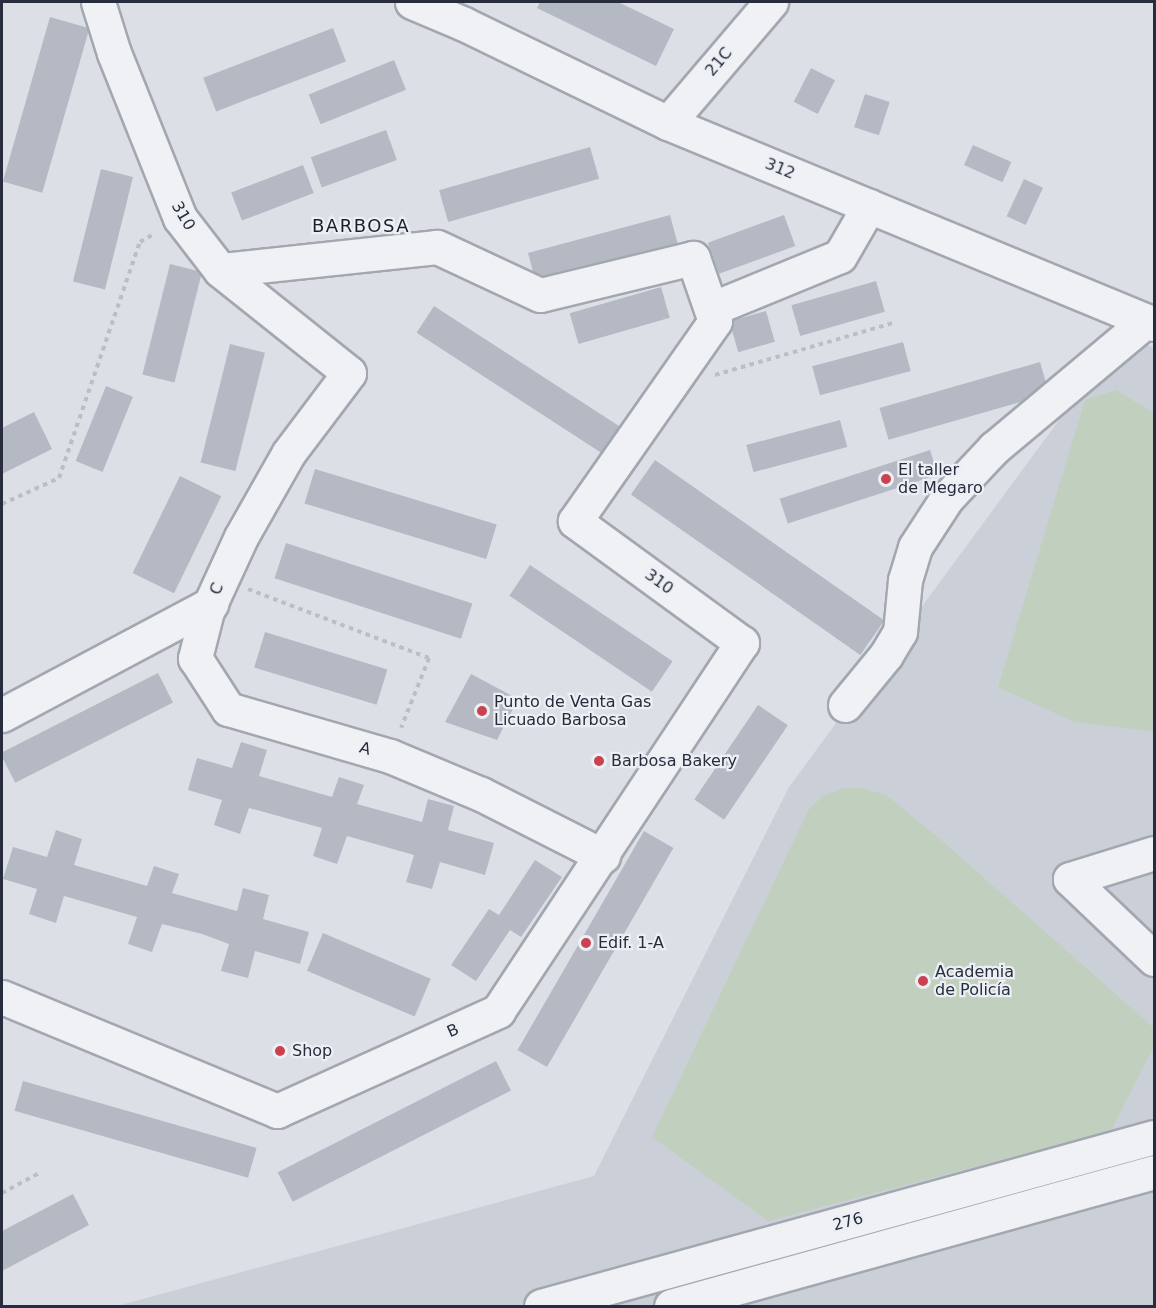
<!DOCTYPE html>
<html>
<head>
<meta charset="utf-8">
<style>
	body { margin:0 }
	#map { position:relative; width:1156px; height:1308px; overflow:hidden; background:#dce0e6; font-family:"DejaVu Sans",sans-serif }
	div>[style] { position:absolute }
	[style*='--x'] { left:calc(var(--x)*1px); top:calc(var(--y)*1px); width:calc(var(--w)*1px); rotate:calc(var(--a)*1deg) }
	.built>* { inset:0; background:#cbcfd8 }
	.green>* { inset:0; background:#c1d0be }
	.building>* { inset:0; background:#b4b9c3; transform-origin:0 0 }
	.path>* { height:4px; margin-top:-2px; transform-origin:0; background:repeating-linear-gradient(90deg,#bbbec5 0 4.5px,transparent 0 9px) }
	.roads { filter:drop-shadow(2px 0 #a2a7b0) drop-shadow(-2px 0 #a2a7b0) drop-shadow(0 2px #a2a7b0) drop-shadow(0 -2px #a2a7b0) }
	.minor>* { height:33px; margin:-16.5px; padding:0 16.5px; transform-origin:16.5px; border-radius:16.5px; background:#eff1f5 }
	.dots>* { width:16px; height:16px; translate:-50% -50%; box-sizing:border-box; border:3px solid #eceff4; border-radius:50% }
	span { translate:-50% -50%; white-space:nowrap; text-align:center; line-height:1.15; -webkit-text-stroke:4.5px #eceff4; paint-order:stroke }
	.street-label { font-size:16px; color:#272d3c }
	.poi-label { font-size:16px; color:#272d3c }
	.left { translate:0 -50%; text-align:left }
	.neighbourhood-label { font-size:18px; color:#191f2d; letter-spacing:1.5px }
	.frame { position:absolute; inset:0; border:3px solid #272d3c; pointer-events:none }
</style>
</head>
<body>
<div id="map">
	<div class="built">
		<div style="clip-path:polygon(1145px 344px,1154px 348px,1154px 1306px,117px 1306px,594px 1176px,789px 787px,1076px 397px)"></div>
	</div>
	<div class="green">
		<div style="clip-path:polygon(1116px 390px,1154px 413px,1154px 731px,1151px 731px,1074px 722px,998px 687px,1085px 400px)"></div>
		<div style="clip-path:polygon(844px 788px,861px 788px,886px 795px,940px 839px,1154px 1028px,1154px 1046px,1111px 1131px,768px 1221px,652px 1137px,809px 809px,823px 796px)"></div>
	</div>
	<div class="building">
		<div style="clip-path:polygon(540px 2px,618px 2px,674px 29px,656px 66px,537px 8px)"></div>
		<div style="left:50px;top:17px;width:41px;height:171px;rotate:16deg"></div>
		<div style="left:333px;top:28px;width:36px;height:139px;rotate:69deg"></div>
		<div style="left:394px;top:60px;width:32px;height:92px;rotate:68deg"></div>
		<div style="left:811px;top:68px;width:27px;height:38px;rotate:27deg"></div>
		<div style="left:865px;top:94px;width:26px;height:35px;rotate:18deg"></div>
		<div style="left:386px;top:130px;width:32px;height:80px;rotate:70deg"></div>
		<div style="left:973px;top:145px;width:42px;height:22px;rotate:24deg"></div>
		<div style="left:590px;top:147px;width:33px;height:157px;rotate:74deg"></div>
		<div style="left:303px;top:165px;width:30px;height:77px;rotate:69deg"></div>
		<div style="left:101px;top:169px;width:33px;height:116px;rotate:14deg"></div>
		<div style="left:1024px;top:179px;width:21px;height:41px;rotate:25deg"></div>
		<div style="left:670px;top:215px;width:31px;height:147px;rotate:75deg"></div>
		<div style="left:784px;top:215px;width:33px;height:81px;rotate:70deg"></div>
		<div style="left:170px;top:264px;width:33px;height:114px;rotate:14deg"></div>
		<div style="left:876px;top:281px;width:32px;height:88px;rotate:74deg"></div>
		<div style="left:661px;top:287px;width:32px;height:95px;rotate:74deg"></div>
		<div style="left:434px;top:306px;width:221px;height:32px;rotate:33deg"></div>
		<div style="left:766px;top:311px;width:32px;height:38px;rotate:74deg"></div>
		<div style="left:903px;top:342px;width:30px;height:94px;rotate:75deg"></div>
		<div style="left:230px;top:344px;width:36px;height:122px;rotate:14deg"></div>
		<div style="left:1040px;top:362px;width:33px;height:167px;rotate:74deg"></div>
		<div style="left:106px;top:386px;width:29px;height:81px;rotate:22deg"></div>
		<div style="clip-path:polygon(34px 412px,52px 449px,2px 474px,2px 428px)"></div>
		<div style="left:840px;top:420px;width:28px;height:97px;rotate:75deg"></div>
		<div style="left:930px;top:450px;width:26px;height:158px;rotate:72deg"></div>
		<div style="left:655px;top:460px;width:280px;height:42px;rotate:35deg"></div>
		<div style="left:315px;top:469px;width:190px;height:36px;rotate:17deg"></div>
		<div style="left:180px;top:476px;width:46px;height:108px;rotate:26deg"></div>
		<div style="left:286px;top:543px;width:196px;height:37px;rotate:18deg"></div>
		<div style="left:530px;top:565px;width:172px;height:37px;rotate:34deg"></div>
		<div style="left:265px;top:632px;width:128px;height:37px;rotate:17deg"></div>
		<div style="left:158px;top:673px;width:33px;height:177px;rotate:63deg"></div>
		<div style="clip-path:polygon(471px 674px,518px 699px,497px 740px,445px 722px)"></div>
		<div style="left:758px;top:705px;width:36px;height:114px;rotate:34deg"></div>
		<div style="clip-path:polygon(241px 742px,267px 750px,259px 776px,332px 797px,339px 777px,364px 785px,357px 804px,422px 822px,428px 799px,454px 806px,448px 830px,494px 843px,485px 875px,440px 862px,432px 889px,406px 882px,414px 855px,347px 836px,337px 864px,313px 856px,322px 828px,249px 808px,240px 834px,214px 825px,222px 800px,188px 790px,197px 758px,232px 768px)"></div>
		<div style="clip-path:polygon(56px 830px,82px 839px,74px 865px,147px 886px,154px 866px,179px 874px,172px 893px,237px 911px,243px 888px,269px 895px,263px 919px,309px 932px,300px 964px,255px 951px,248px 978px,221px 971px,229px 944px,202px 934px,162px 924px,152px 952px,128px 944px,137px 917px,64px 896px,56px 923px,29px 914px,37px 889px,3px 879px,13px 847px,47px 857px)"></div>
		<div style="left:644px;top:831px;width:34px;height:253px;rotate:30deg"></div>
		<div style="clip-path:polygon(535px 860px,562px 877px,521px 937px,510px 930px,476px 981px,451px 965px,489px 909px,499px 915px)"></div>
		<div style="left:323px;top:933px;width:117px;height:41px;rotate:23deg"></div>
		<div style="left:496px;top:1061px;width:33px;height:245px;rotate:63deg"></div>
		<div style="left:23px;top:1081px;width:243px;height:31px;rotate:16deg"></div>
		<div style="clip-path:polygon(73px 1194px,89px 1225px,2px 1271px,2px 1231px)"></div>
	</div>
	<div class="path">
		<div style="--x:715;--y:375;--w:185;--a:-16.3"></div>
		<div style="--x:2;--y:504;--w:63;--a:-24.5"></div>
		<div style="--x:59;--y:478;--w:250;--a:-71.1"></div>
		<div style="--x:140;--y:242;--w:16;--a:-30"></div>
		<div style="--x:248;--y:589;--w:194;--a:20.9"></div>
		<div style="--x:429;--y:658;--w:75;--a:111.8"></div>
		<div style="--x:2;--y:1193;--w:44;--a:-28.3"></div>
	</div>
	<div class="roads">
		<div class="minor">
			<div style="--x:98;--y:2;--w:53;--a:72.6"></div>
			<div style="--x:114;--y:53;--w:178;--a:68.2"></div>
			<div style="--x:180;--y:218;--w:66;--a:52.4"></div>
			<div style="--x:220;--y:270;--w:165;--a:38.6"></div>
			<div style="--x:349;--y:373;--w:101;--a:127"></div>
			<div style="--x:288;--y:454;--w:95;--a:119.5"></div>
			<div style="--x:241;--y:537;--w:81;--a:114.7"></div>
			<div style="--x:207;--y:611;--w:49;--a:104.3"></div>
			<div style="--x:195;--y:658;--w:61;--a:57.1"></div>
			<div style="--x:228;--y:709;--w:169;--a:16.2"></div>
			<div style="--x:390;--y:756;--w:99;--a:22.7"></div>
			<div style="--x:481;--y:794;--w:137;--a:26.9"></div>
			<div style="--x:412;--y:2;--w:56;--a:22.9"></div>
			<div style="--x:464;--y:24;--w:227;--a:25.9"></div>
			<div style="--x:668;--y:123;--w:526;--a:22.47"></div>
			<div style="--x:668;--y:123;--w:159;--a:-49.6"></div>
			<div style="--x:711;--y:309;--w:139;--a:-22.3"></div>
			<div style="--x:840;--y:256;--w:58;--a:-59.9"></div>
			<div style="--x:845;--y:705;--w:65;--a:-50.6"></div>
			<div style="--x:886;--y:655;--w:27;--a:-59"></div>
			<div style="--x:900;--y:632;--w:52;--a:-84.5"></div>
			<div style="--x:905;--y:580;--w:34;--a:-73"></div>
			<div style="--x:915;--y:547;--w:59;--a:-56.9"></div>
			<div style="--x:947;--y:498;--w:69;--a:-46.8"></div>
			<div style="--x:994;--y:448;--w:198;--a:-39.9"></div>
			<div style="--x:2;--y:715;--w:237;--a:-28"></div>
			<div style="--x:1154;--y:853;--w:88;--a:162.8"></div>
			<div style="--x:1070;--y:879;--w:116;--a:43.6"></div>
			<div style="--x:2;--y:997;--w:298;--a:22.5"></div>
			<div style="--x:277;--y:1111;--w:243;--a:-24.3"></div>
			<div style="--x:498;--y:1011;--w:442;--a:-56.5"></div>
			<div style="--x:742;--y:643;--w:207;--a:-143.9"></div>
			<div style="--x:575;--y:521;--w:244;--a:-55"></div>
			<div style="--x:715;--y:321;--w:67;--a:-109.2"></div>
			<div style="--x:693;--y:258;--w:157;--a:166.4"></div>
			<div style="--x:540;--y:295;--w:114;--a:-155"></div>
			<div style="--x:437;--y:247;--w:218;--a:173.9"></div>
			<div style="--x:541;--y:1306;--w:636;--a:-15.41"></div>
			<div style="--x:671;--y:1306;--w:501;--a:-15.51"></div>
		</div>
	</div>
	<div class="dots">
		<div style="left:886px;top:479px;background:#ca4250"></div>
		<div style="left:482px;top:711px;background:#ca4250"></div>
		<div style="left:599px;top:761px;background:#ca4250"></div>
		<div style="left:586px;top:943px;background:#ca4250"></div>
		<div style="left:923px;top:981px;background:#ca4250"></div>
		<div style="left:280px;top:1051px;background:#ca4250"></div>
	</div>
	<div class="street-label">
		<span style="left:719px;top:62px;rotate:-50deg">21C</span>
		<span style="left:780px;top:169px;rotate:22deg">312</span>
		<span style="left:183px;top:216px;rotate:60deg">310</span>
		<span style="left:659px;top:582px;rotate:36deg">310</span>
		<span style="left:217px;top:589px;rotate:-66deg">C</span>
		<span style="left:365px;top:749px;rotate:16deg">A</span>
		<span style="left:453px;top:1031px;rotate:-24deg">B</span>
		<span style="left:848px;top:1222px;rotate:-15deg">276</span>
	</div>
	<div class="poi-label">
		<span class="left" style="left:898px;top:479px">El taller<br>de Megaro</span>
		<span class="left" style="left:494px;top:711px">Punto de Venta Gas<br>Licuado Barbosa</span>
		<span class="left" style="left:611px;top:761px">Barbosa Bakery</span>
		<span class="left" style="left:598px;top:943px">Edif. 1-A</span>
		<span class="left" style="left:935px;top:981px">Academia<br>de Policía</span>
		<span class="left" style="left:292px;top:1051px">Shop</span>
	</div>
	<div class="neighbourhood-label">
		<span style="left:361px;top:226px">BARBOSA</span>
	</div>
	<div class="frame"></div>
</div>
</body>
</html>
